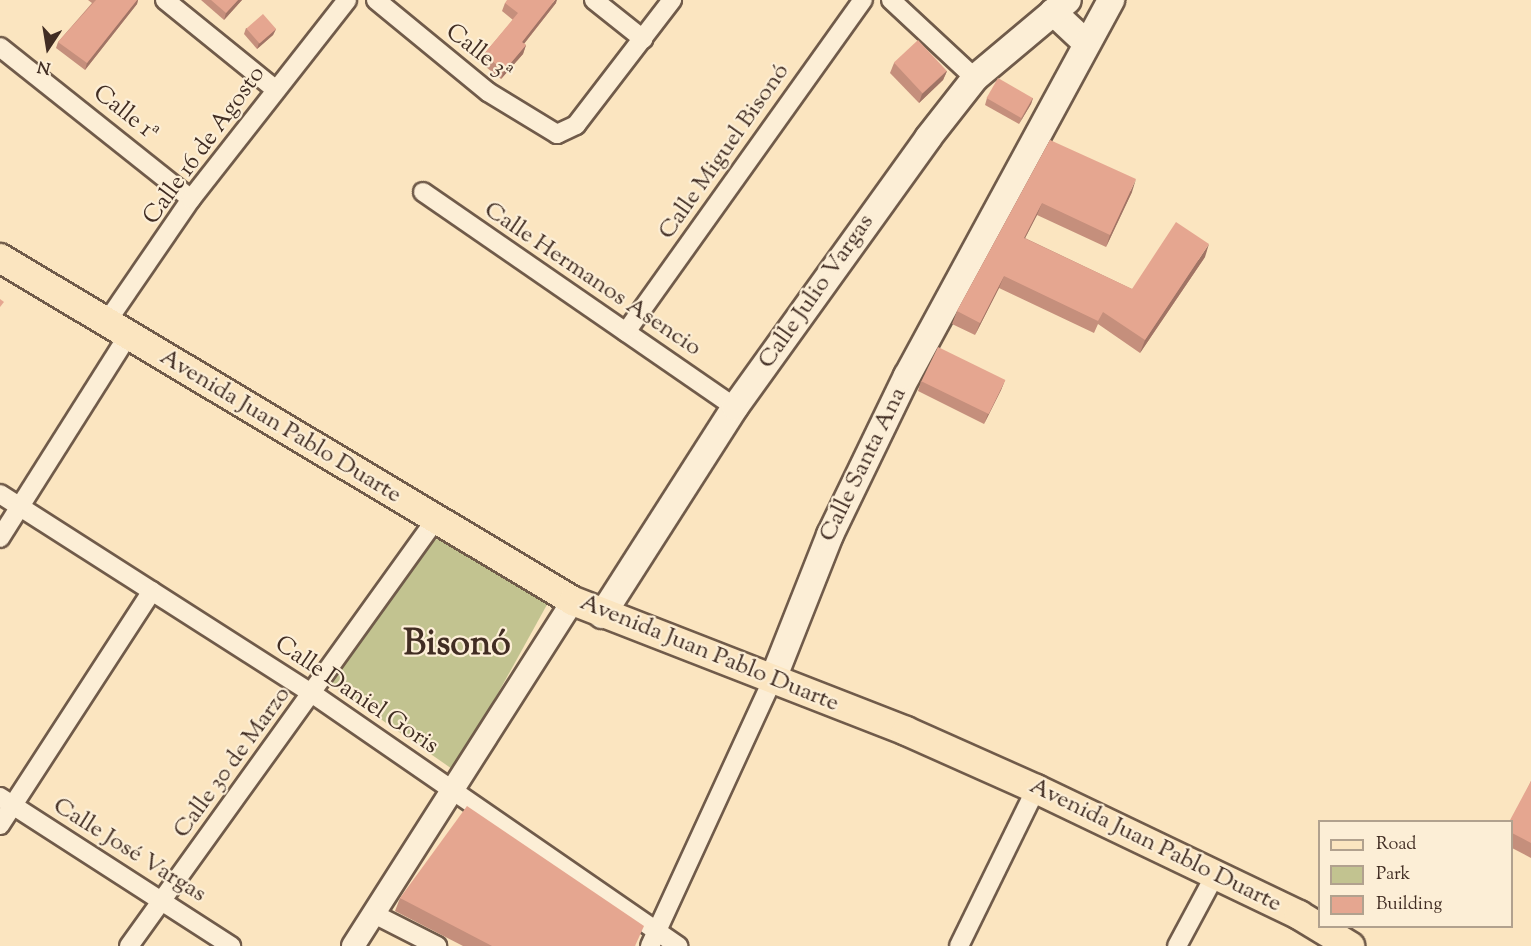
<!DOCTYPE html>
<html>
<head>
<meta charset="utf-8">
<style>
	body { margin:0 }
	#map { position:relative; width:1531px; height:946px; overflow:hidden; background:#fbe5c0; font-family:"Sorts Mill Goudy",serif }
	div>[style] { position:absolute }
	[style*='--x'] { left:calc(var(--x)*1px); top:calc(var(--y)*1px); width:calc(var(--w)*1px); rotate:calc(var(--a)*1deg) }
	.green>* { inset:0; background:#c2c390 }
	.roads { filter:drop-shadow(2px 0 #705b4a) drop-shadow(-2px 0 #705b4a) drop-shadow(0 2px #705b4a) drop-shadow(0 -2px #705b4a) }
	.minor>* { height:18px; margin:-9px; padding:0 9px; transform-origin:9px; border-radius:9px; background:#fceed6 }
	.tertiary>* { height:22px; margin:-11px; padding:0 11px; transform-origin:11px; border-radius:11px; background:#fceed6 }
	.secondary>* { height:26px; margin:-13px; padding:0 13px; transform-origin:13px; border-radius:13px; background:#fceed6 }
	.primary>* { height:28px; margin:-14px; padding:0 14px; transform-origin:14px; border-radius:14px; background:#fbe5c0 }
	.wall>* { inset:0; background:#c58f7c }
	.shaded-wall>* { inset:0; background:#a07465 }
	.building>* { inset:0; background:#e5a690; transform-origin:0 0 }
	span { translate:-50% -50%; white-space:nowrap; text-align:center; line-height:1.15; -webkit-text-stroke:4.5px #fceed6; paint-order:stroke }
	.street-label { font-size:24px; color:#412d23 }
	.town-label { font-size:36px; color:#412d23; font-weight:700 }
	.legend { position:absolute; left:1318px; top:820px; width:195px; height:108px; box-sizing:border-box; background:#fceed6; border:2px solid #b1a18e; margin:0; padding:8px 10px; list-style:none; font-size:18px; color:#412d23 }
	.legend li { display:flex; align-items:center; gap:12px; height:30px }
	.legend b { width:30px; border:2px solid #b1a18e }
	.north { position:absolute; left:18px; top:18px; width:60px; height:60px; -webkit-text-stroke:4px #fceed6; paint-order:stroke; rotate:192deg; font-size:16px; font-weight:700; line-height:24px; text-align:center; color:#412d23 }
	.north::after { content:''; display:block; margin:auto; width:21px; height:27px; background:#412d23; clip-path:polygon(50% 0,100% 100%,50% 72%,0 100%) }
</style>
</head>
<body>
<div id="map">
	<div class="green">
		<div style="clip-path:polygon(439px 538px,549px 601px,455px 771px,329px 683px,424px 547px)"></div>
	</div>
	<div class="roads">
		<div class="minor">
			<div style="--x:165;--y:0;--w:141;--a:39"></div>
			<div style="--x:376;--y:0;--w:145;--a:39.4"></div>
			<div style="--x:488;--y:92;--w:81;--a:31.3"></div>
			<div style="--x:557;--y:134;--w:21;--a:-25"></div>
			<div style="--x:576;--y:125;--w:158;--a:-52.5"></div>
			<div style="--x:594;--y:0;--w:63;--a:38.5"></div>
			<div style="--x:891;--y:0;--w:115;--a:42.9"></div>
			<div style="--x:0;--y:47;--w:244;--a:38.5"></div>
			<div style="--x:423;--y:192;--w:379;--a:34.6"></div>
			<div style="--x:106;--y:323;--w:150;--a:-55.6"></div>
			<div style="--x:191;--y:199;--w:253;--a:-51.9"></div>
			<div style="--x:626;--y:332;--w:408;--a:-54.5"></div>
			<div style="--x:0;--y:494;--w:371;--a:32.6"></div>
			<div style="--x:313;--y:694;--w:444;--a:34.6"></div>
			<div style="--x:0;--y:538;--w:238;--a:-57.7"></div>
			<div style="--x:0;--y:797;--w:275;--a:32.8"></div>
			<div style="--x:0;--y:825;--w:279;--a:-57"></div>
			<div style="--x:374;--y:914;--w:71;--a:26.9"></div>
			<div style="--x:129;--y:946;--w:526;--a:-54.29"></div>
			<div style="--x:650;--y:946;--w:294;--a:-65.3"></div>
			<div style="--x:959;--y:946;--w:175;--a:-63.9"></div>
			<div style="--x:1177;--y:946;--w:81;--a:-61.8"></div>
		</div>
		<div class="tertiary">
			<div style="--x:353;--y:946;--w:409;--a:-57.5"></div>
		</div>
		<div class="secondary">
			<div style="--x:1053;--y:12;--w:45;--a:43.2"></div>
			<div style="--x:602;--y:615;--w:247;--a:-57.4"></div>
			<div style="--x:735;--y:407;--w:331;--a:-54.3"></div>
			<div style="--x:928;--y:138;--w:76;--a:-51.9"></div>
			<div style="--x:975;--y:78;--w:121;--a:-40"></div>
			<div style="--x:773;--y:679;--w:155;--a:-68.4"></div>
			<div style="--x:830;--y:535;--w:177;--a:-64.2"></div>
			<div style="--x:907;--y:376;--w:428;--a:-61.5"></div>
		</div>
		<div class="primary">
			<div style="--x:0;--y:258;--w:668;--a:30.9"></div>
			<div style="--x:573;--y:601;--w:357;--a:21.3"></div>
			<div style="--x:906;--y:731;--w:142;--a:24"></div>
			<div style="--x:1036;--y:789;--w:292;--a:25.6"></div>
			<div style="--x:1299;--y:915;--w:60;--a:31.3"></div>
		</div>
	</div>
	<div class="wall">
		<div style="clip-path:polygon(88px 0,138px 0,137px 4px,85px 70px,56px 48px,58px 42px,92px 3px)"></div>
		<div style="clip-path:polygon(201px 0,242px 0,224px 20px)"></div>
		<div style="clip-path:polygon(505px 3px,556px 3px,524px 44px,526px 45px,523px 54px,501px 79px,481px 63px,484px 54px,513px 20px,502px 11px)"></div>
		<div style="clip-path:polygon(246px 28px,276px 29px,273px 35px,257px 49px,244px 34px)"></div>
		<div style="clip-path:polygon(894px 63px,947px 71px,943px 80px,919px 103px,890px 73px)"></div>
		<div style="clip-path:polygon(987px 98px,1033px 98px,1031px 104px,1019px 124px,985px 105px)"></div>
		<div style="clip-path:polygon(1050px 140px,1132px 192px,1106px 247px,1037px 215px,1025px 238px,1132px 289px,1205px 257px,1140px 353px,1098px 324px,1094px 333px,999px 288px,975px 335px,952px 324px,957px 311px)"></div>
		<div style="clip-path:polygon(1005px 380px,1001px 390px,984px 424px,918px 391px,921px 381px)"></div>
		<div style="clip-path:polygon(1531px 781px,1531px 858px,1512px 848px,1512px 822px)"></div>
		<div style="clip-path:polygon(400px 898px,636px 946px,463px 946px,395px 911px)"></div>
	</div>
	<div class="shaded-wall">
		<div style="clip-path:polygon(137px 0,138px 0,137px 4px,85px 70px,87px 63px)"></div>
		<div style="clip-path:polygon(238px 0,242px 0,224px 20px,226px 13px)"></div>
		<div style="clip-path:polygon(555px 0,557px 0,556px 3px,519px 50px,522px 42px)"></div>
		<div style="clip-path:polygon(276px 29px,273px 35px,257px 49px,259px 43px)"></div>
		<div style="clip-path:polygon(526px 45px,523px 54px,501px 79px,504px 71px)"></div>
		<div style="clip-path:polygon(947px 71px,943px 80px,919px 103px,922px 94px)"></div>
		<div style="clip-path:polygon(1033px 98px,1031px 104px,1019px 124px,1022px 118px)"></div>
		<div style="clip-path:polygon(1136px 179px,1132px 192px,1106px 247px,1110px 235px)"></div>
		<div style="clip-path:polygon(1042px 203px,1037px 215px,1019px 250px,1024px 238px)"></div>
		<div style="clip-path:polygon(1209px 244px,1205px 257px,1140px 353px,1145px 340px)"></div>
		<div style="clip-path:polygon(1004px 276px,999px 288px,975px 335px,980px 323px)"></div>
		<div style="clip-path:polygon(1005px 380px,1001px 390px,984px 424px,988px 414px)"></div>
	</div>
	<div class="building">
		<div style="clip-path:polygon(96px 0,137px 0,87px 63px,58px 42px)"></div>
		<div style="clip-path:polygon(211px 0,238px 0,226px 13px)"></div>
		<div style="clip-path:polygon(507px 0,555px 0,522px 42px,526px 45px,504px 71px,484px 54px,518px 13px,505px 3px)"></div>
		<div style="left:263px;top:14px;width:20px;height:22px;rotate:49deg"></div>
		<div style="left:918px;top:40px;width:42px;height:33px;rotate:47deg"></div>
		<div style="left:998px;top:78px;width:40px;height:23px;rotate:30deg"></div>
		<div style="clip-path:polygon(1050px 140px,1136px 179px,1110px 235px,1042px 203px,1024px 238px,1132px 289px,1176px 222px,1209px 244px,1145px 340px,1103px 312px,1098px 321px,1004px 276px,980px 323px,957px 311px)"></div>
		<div style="clip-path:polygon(0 299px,4px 302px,0 307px)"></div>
		<div style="left:938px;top:347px;width:75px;height:38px;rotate:26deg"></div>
		<div style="clip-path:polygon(1531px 781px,1531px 843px,1512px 833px,1512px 822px,1509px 822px)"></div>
		<div style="clip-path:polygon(467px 806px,644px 926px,635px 946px,492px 946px,400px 898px)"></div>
	</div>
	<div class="street-label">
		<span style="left:478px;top:53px;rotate:38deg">Calle 3ª</span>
		<span style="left:125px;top:114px;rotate:38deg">Calle 1ª</span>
		<span style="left:205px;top:146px;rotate:-54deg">Calle 16 de Agosto</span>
		<span style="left:725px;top:152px;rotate:-55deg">Calle Miguel Bisonó</span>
		<span style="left:592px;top:280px;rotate:34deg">Calle Hermanos Asencio</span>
		<span style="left:817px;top:292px;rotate:-55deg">Calle Julio Vargas</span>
		<span style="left:280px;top:427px;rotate:31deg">Avenida Juan Pablo Duarte</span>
		<span style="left:864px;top:465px;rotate:-64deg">Calle Santa Ana</span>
		<span style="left:709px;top:654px;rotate:22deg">Avenida Juan Pablo Duarte</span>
		<span style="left:356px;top:696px;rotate:34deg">Calle Daniel Goris</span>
		<span style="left:233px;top:763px;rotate:-54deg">Calle 30 de Marzo</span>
		<span style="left:1155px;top:846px;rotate:26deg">Avenida Juan Pablo Duarte</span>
		<span style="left:129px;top:851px;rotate:32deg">Calle José Vargas</span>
	</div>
	<div class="town-label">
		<span style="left:457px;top:646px">Bisonó</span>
	</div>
	<ul class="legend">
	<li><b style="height:8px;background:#fbe5c0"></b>Road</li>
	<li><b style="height:16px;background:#c2c390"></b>Park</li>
	<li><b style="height:16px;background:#e5a690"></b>Building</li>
	</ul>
	<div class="north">N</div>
</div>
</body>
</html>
